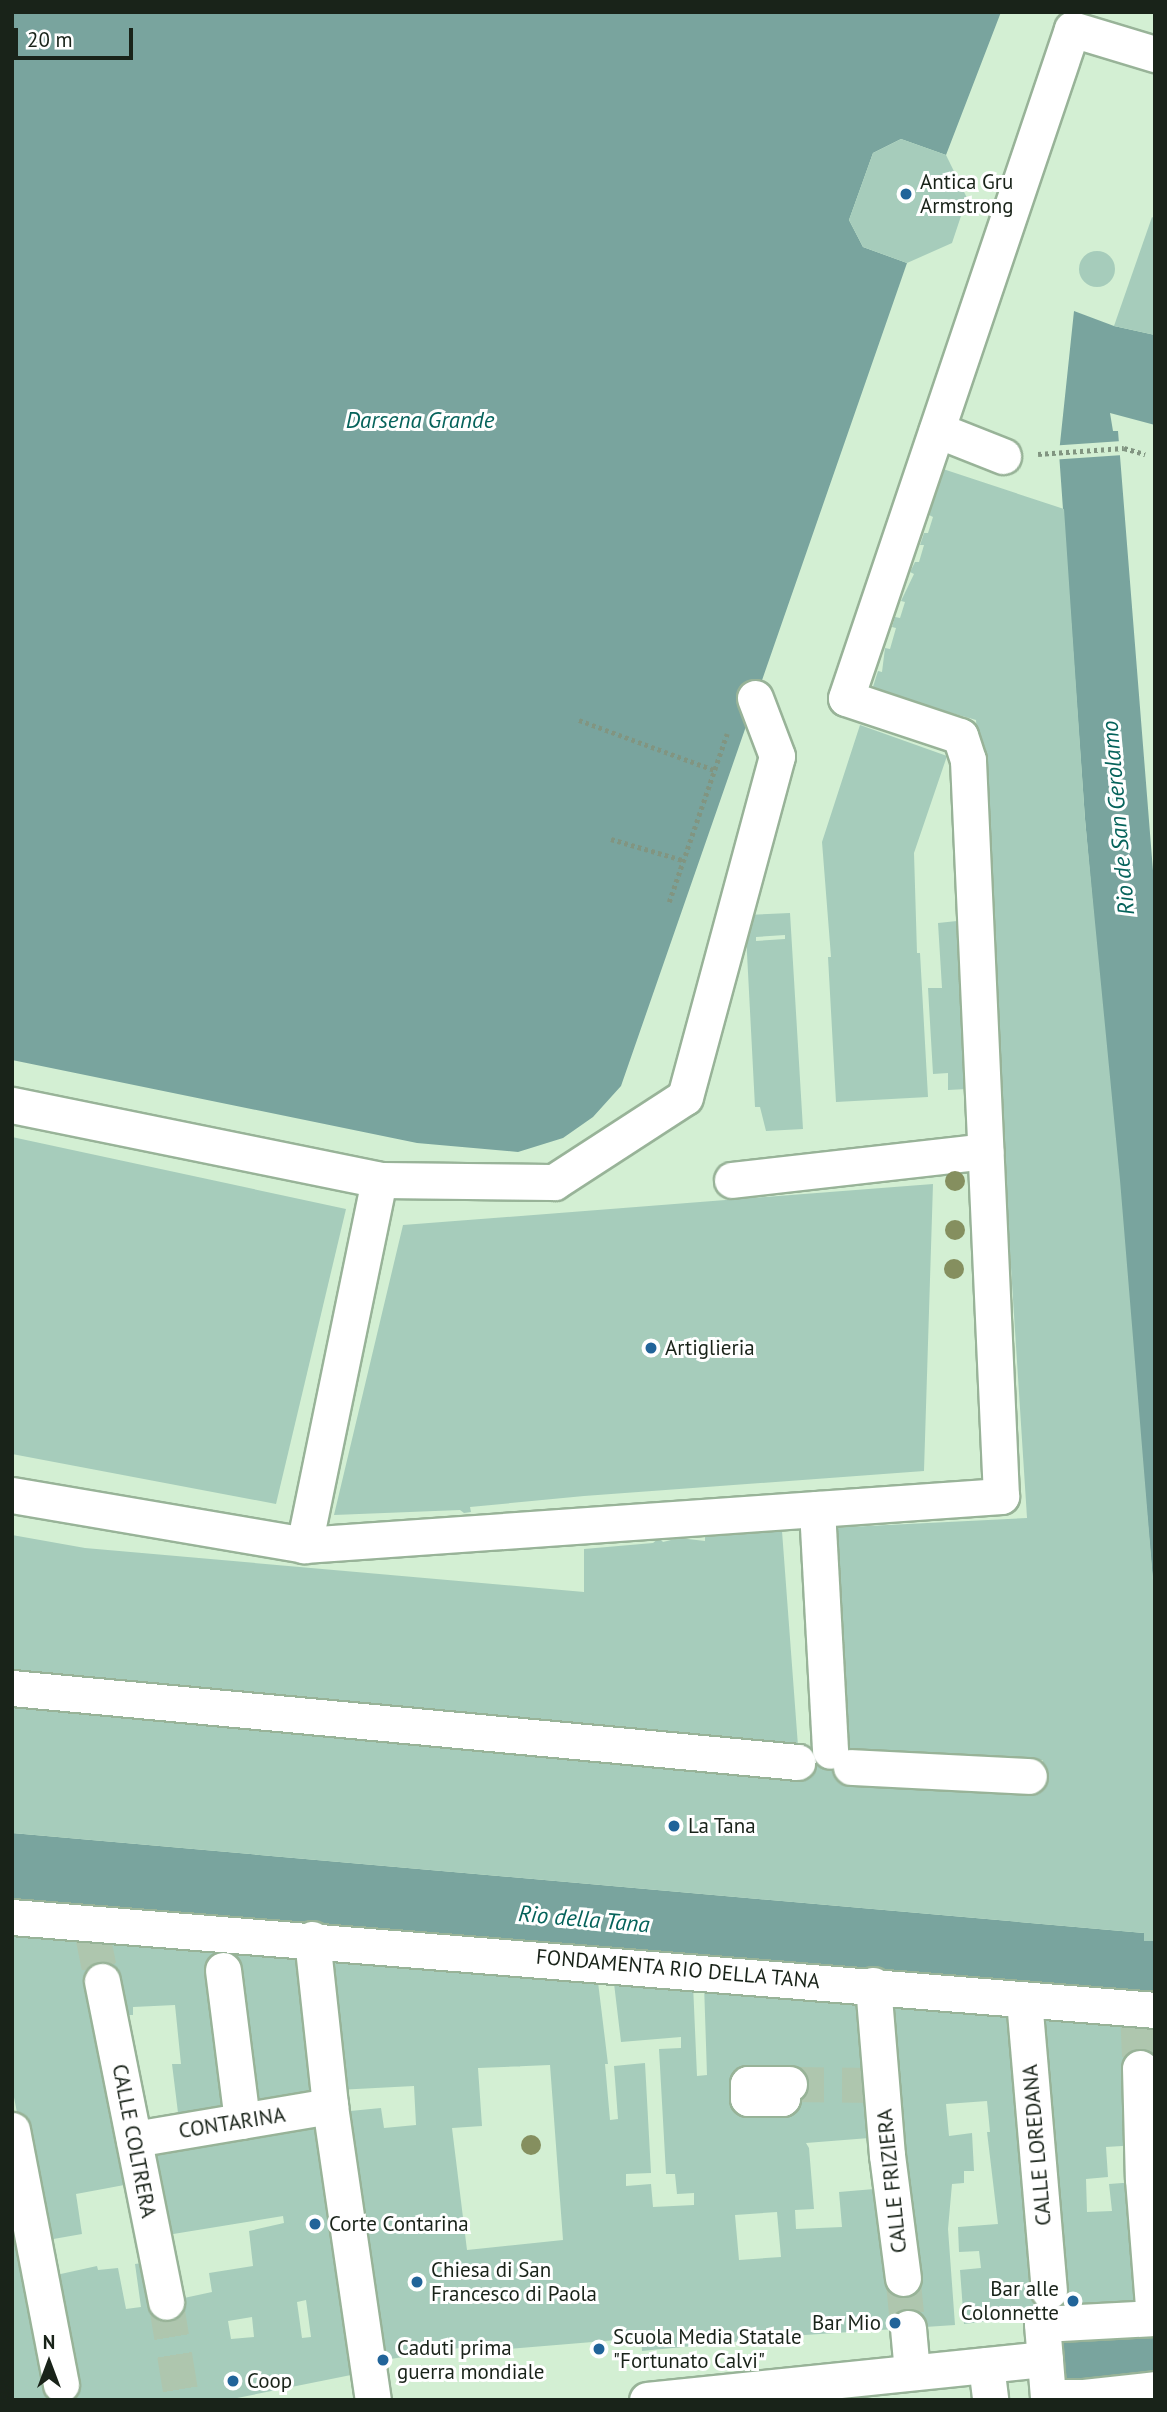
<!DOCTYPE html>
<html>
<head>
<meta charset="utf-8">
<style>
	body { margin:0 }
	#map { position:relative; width:1167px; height:2412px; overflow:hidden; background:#d3efd3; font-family:"PT Sans",sans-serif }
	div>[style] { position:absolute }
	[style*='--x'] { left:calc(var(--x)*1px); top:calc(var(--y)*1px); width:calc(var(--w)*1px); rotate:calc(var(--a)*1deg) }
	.water>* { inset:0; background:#79a49e; transform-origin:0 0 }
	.pier>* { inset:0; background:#d3efd3; transform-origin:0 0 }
	.building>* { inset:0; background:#a6ccbb }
	.round { border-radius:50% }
	.pedestrian-tunnel>* { height:35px; margin-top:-17.5px; transform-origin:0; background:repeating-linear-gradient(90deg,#aec6ae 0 35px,transparent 0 53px) }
	.path>* { height:4.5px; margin-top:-2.25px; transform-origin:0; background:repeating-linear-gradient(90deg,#819581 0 3.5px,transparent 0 7px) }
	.roads { filter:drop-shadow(2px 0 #98b398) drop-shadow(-2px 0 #98b398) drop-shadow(0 2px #98b398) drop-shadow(0 -2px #98b398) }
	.pedestrian>* { height:35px; margin:-17.5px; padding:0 17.5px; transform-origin:17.5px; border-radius:17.5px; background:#fff }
	.trees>* { width:20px; height:20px; margin:-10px; border-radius:50%; background:#858f5f }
	.dots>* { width:19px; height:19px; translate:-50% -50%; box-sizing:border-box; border:4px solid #fff; border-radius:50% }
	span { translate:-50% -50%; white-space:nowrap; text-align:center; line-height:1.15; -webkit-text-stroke:6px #fff; paint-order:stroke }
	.poi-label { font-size:21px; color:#192319 }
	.left { translate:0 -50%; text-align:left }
	.right { translate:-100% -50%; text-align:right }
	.street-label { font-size:21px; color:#192319 }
	.water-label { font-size:23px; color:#06635b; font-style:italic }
	.frame { position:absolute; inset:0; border:14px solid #192319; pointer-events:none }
	.north { position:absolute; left:14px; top:2328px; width:70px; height:70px; -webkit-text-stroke:5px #fff; paint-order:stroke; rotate:0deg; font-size:19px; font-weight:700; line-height:28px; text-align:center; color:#192319 }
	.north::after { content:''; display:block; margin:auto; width:24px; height:32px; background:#192319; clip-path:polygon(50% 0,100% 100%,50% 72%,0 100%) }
	.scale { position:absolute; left:14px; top:28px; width:119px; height:32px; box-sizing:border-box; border:4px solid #192319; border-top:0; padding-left:9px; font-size:21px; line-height:24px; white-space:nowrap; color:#192319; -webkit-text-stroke:5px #fff; paint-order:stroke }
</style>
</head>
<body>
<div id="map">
	<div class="water">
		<div style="clip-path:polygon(12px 12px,1001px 12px,946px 155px,901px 139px,873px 153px,849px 220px,863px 247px,907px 263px,621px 1086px,593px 1117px,563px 1138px,518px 1152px,417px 1143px,12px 1060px)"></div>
		<div style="clip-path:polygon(1074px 311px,1114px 326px,1155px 335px,1155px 425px,1110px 413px,1113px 431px,1118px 431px,1155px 896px,1155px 1604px,1085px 819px,1059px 453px)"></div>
		<div style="clip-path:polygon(12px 1833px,1144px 1933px,1155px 1941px,1155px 1997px,12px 1903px)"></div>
		<div style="left:1155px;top:2332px;width:49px;height:99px;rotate:90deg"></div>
	</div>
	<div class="pier">
		<div style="left:1122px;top:441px;width:14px;height:66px;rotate:86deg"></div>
	</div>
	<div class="building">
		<div style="clip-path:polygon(901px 139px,946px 155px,967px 198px,952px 243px,907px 263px,863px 247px,849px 220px,873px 153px)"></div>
		<div style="clip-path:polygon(1152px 217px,1155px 219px,1155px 335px,1114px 326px)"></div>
		<div class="round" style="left:1079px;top:251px;width:36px;height:36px"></div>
		<div style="clip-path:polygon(evenodd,940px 468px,1064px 509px,1085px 819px,1120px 1180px,1155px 1604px,1155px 1941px,1144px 1941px,1144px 1933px,12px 1833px,12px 1535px,85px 1548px,584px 1592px,584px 1549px,653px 1543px,659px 1538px,663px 1542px,679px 1538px,705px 1541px,705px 1537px,782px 1531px,798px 1746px,836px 1752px,828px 1528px,1027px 1518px,976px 720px,872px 690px,878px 671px,882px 672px,885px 648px,890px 649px,896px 628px,892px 627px,895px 617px,900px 618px,905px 602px,901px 601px,914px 574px,910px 572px,915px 562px,919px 562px,924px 545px,920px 545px,924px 533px,928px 533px,933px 517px,929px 515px,943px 472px,939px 472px,940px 468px,1043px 1760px,1037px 1793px,849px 1776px,936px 1767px,1043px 1760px)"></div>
		<div style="clip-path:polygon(860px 725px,947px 756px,914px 853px,917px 953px,920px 953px,928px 1097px,836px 1102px,828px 957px,831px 957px,822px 842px)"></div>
		<div style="clip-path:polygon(evenodd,790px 913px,803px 1129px,766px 1131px,760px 1107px,755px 1107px,745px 915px,790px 913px,785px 935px,785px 939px,756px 941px,756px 937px,785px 935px)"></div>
		<div style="clip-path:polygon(957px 921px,967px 1089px,948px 1090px,948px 1073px,933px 1074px,928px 988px,942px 988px,938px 923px)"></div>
		<div style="clip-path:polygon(12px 1137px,346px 1209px,276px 1504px,12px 1454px)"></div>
		<div style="clip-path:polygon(933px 1184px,924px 1471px,584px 1496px,470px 1507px,471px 1512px,464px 1513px,460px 1510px,334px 1515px,403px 1225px)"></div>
		<div style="clip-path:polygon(12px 1927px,303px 1952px,319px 2099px,179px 2121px,172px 2064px,181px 2064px,175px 2005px,133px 2007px,133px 2015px,114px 2015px,135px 2183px,76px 2194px,82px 2234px,42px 2241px,12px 2087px)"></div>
		<div style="clip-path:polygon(evenodd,325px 1956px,597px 1974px,608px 2064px,605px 2064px,610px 2120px,618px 2119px,614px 2066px,645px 2063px,651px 2173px,626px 2174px,626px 2186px,651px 2184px,653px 2207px,694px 2205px,694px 2193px,677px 2194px,675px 2174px,666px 2174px,659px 2049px,681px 2048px,681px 2037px,621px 2042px,613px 1975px,693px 1984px,697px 2076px,707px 2075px,704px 1984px,869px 1996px,882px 2137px,806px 2143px,809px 2148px,814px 2209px,795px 2210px,796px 2229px,842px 2227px,839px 2192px,886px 2188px,879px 1997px,1031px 2014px,1155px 2023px,1155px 2231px,1138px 2145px,1106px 2147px,1108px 2177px,1086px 2179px,1087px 2212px,1112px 2211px,1109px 2184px,1136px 2182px,1148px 2303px,964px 2324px,960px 2270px,981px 2268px,979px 2251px,959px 2252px,958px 2227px,998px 2224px,987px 2132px,990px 2132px,987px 2101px,946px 2104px,949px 2136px,972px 2133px,974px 2171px,964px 2171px,964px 2183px,952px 2184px,948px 2229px,955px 2325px,805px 2335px,642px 2351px,641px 2338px,485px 2351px,484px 2344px,372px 2362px,340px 2112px,381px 2108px,384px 2128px,416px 2125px,414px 2086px,337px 2090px,325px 1956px,550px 2065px,563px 2240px,467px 2250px,452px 2128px,482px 2126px,478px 2068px,550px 2065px,325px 1956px,777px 2212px,781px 2257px,739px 2260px,735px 2215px,777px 2212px)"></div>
		<div style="clip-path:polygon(evenodd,321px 2116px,356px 2374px,227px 2400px,12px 2400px,12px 2176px,47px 2277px,97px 2266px,98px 2270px,118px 2268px,126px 2309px,141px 2307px,135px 2264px,150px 2262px,156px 2304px,212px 2292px,209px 2273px,253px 2266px,249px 2231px,284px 2223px,283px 2216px,161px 2236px,145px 2146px,321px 2116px,306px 2300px,311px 2337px,302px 2338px,297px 2302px,306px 2300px,321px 2116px,252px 2317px,254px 2337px,231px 2339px,228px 2321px,252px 2317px)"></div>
	</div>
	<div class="pedestrian-tunnel">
		<div style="--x:92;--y:1932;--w:50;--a:78.5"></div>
		<div style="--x:1138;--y:2021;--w:47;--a:87.6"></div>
		<div style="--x:789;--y:2084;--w:88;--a:0.7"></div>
		<div style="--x:903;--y:2278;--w:50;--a:84.3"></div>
		<div style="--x:166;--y:2302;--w:99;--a:80.7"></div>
	</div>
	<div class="path">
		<div style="--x:1038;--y:454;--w:86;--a:-4"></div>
		<div style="--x:1124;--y:448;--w:22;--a:16"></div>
		<div style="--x:579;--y:720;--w:144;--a:20.3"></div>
		<div style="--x:611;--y:839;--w:75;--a:16.3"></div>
		<div style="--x:669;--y:902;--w:178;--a:-71"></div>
	</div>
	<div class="roads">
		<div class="pedestrian">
			<div style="--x:937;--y:430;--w:71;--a:21.5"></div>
			<div style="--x:12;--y:1105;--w:375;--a:11.5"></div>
			<div style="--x:379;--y:1180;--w:373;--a:101.6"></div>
			<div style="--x:379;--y:1180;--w:175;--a:0.7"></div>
			<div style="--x:554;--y:1182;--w:156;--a:-33"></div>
			<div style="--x:685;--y:1097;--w:353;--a:-74.9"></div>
			<div style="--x:777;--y:756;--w:62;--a:-110.8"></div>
			<div style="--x:732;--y:1180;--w:255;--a:-6.5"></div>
			<div style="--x:12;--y:1495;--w:296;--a:9.7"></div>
			<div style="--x:304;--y:1545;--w:699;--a:-4.02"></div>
			<div style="--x:1001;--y:1496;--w:737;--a:-92.57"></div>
			<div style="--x:968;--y:760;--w:25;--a:-108"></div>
			<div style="--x:960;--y:736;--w:120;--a:-161.6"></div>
			<div style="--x:846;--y:698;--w:706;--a:-71.33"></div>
			<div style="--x:1072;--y:29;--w:87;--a:16.8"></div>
			<div style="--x:817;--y:1509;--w:242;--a:86.9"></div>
			<div style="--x:12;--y:1688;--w:789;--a:5.38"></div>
			<div style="--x:851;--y:1767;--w:178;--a:2.9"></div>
			<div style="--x:12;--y:1917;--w:1147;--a:4.65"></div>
			<div style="--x:312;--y:1939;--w:168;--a:83.8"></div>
			<div style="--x:330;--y:2106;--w:297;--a:81.7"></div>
			<div style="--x:223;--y:1970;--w:152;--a:82.8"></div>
			<div style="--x:102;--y:1981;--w:327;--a:78.7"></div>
			<div style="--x:873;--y:1985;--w:171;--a:85.3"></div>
			<div style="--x:887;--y:2155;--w:124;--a:82.6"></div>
			<div style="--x:1024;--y:2000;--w:292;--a:85.1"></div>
			<div style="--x:1140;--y:2068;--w:111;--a:88.5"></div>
			<div style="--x:1143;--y:2179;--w:139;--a:85.5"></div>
			<div style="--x:782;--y:2084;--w:14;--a:90"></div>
			<div style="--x:782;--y:2098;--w:34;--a:180"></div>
			<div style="--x:748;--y:2098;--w:14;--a:-90"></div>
			<div style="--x:748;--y:2084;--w:41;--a:0"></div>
			<div style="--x:12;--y:2130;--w:259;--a:79.1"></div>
			<div style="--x:134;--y:2139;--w:199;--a:-9.6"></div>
			<div style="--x:1155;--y:2318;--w:113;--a:177"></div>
			<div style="--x:1042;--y:2324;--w:73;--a:85.3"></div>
			<div style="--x:1048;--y:2397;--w:36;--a:0"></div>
			<div style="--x:1084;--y:2397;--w:71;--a:-6.4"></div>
			<div style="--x:908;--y:2328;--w:44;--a:84.8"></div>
			<div style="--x:986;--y:2365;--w:35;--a:83"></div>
			<div style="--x:647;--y:2400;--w:400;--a:-5.9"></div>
		</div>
	</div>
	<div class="trees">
		<div style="left:955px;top:1181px"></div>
		<div style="left:955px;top:1230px"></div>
		<div style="left:954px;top:1269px"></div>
		<div style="left:531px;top:2145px"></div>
	</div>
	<div class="dots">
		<div style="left:906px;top:194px;background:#216499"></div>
		<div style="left:651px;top:1348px;background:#216499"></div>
		<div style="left:674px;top:1826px;background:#216499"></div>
		<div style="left:315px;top:2224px;background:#216499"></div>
		<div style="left:417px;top:2282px;background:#216499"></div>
		<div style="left:1073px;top:2301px;background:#216499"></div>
		<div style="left:895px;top:2323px;background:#216499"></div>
		<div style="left:599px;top:2349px;background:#216499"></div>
		<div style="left:383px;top:2360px;background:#216499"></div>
		<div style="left:233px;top:2381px;background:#216499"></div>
	</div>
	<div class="poi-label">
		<span class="left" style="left:920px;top:194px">Antica Gru<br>Armstrong</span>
		<span class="left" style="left:665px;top:1348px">Artiglieria</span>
		<span class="left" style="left:688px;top:1826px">La Tana</span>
		<span class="left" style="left:329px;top:2224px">Corte Contarina</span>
		<span class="left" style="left:431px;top:2282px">Chiesa di San<br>Francesco di Paola</span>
		<span class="right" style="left:1059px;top:2301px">Bar alle<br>Colonnette</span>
		<span class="right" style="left:881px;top:2323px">Bar Mio</span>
		<span class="left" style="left:613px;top:2349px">Scuola Media Statale<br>"Fortunato Calvi"</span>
		<span class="left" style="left:397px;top:2360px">Caduti prima<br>guerra mondiale</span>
		<span class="left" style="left:247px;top:2381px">Coop</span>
	</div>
	<div class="street-label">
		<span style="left:678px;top:1969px;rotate:5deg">FONDAMENTA RIO DELLA TANA</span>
		<span style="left:232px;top:2123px;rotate:-9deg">CONTARINA</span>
		<span style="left:134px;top:2141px;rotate:79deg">CALLE COLTRERA</span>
		<span style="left:1037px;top:2145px;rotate:-95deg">CALLE LOREDANA</span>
		<span style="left:892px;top:2181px;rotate:-96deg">CALLE FRIZIERA</span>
	</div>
	<div class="water-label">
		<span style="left:420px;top:420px">Darsena Grande</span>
		<span style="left:1118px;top:818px;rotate:-95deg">Rio de San Gerolamo</span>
		<span style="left:584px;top:1919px;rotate:5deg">Rio della Tana</span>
	</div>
	<div class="frame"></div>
	<div class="north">N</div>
	<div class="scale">20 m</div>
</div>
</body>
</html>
